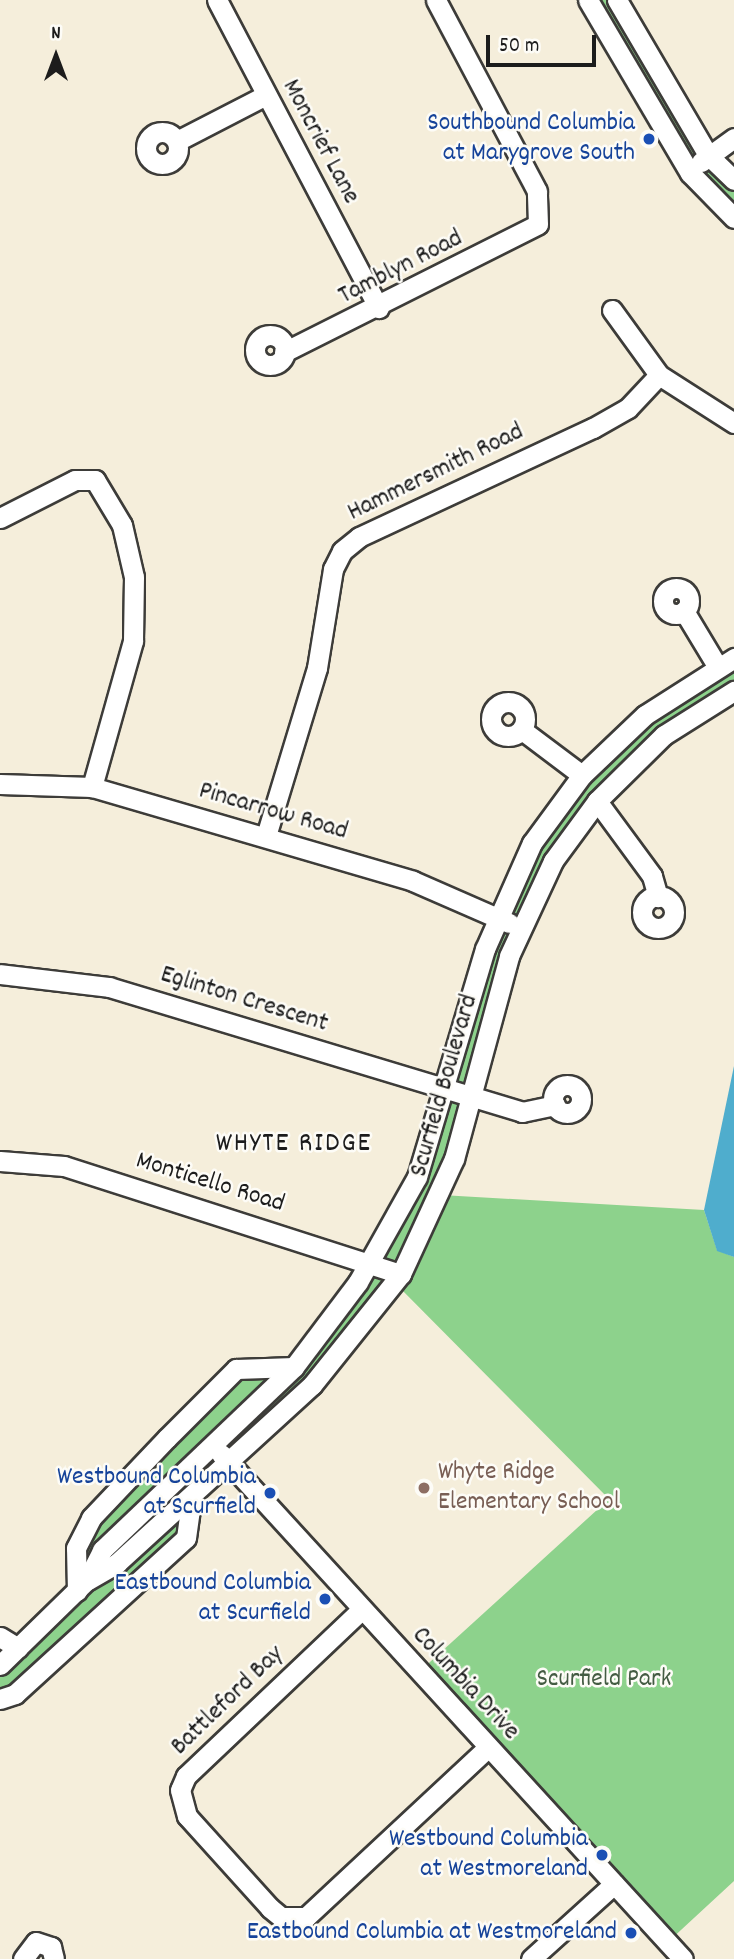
<!DOCTYPE html>
<html>
<head>
<meta charset="utf-8">
<style>
	body { margin:0 }
	#map { position:relative; width:734px; height:1959px; overflow:hidden; background:#f5eedb; font-family:Dekko,sans-serif }
	div>[style] { position:absolute }
	[style*='--x'] { left:calc(var(--x)*1px); top:calc(var(--y)*1px); width:calc(var(--w)*1px); rotate:calc(var(--a)*1deg) }
	.green>* { inset:0; background:#8dd28c }
	.water>* { inset:0; background:#4fadcd }
	.roads { filter:drop-shadow(2px 0 #3d3c39) drop-shadow(-2px 0 #3d3c39) drop-shadow(0 2px #3d3c39) drop-shadow(0 -2px #3d3c39) }
	.minor>* { height:19px; margin:-9.5px; padding:0 9.5px; transform-origin:9.5px; border-radius:9.5px; background:#fff }
	.minor>.ring { margin:-9.5px; padding:0; box-sizing:content-box; background:none; border:19px solid #fff; border-radius:50% }
	.dots>* { width:19px; height:19px; translate:-50% -50%; box-sizing:border-box; border:4px solid #fdfcf7; border-radius:50% }
	span { translate:-50% -50%; white-space:nowrap; text-align:center; line-height:1.15; -webkit-text-stroke:5px #fdfcf7; paint-order:stroke }
	.transit-label { font-size:26px; color:#164399 }
	.right { translate:-100% -50%; text-align:right }
	.street-label { font-size:26px; color:#1c1c1c }
	.education-label { font-size:26px; color:#785e54 }
	.left { translate:0 -50%; text-align:left }
	.park-label { font-size:26px; color:#445c43 }
	.neighbourhood-label { font-size:28px; color:#1c1c1c; letter-spacing:2px }
	.north { position:absolute; left:21px; top:21px; width:70px; height:70px; -webkit-text-stroke:5px #fdfcf7; paint-order:stroke; rotate:0deg; font-size:19px; font-weight:700; line-height:28px; text-align:center; color:#1c1c1c }
	.north::after { content:''; display:block; margin:auto; width:24px; height:32px; background:#1c1c1c; clip-path:polygon(50% 0,100% 100%,50% 72%,0 100%) }
	.scale { position:absolute; left:486px; top:35px; width:110px; height:32px; box-sizing:border-box; border:4px solid #1c1c1c; border-top:0; padding-left:9px; font-size:21px; line-height:24px; white-space:nowrap; color:#1c1c1c; -webkit-text-stroke:5px #fdfcf7; paint-order:stroke }
</style>
</head>
<body>
<div id="map">
	<div class="green">
		<div style="clip-path:polygon(588px 0,617px 0,734px 180px,734px 218px,690px 173px)"></div>
		<div style="clip-path:polygon(734px 658px,734px 691px,597px 801px,509px 956px,441px 1195px,704px 1210px,717px 1250px,734px 1257px,734px 1881px,668px 1942px,419px 1672px,609px 1499px,396px 1284px,207px 1482px,186px 1538px,0 1699px,0 1665px,77px 1591px,76px 1548px,236px 1369px,294px 1367px,417px 1177px,496px 918px,582px 775px)"></div>
	</div>
	<div class="water">
		<div style="clip-path:polygon(734px 1066px,734px 1257px,717px 1251px,704px 1210px)"></div>
	</div>
	<div class="roads">
		<div class="minor">
			<div style="--x:217;--y:0;--w:348;--a:62.3"></div>
			<div style="--x:588;--y:0;--w:201;--a:59.5"></div>
			<div style="--x:690;--y:173;--w:63;--a:45.6"></div>
			<div style="--x:617;--y:0;--w:180;--a:59.6"></div>
			<div style="--x:708;--y:155;--w:36;--a:44"></div>
			<div class="ring" style="left:146px;top:132px;width:13px;height:13px"></div>
			<div style="--x:177;--y:141;--w:100;--a:-27.3"></div>
			<div style="--x:701;--y:162;--w:41;--a:-36"></div>
			<div style="--x:612;--y:310;--w:80;--a:54.1"></div>
			<div style="--x:659;--y:375;--w:89;--a:32.6"></div>
			<div class="ring" style="left:255px;top:335px;width:11px;height:11px"></div>
			<div style="--x:284;--y:352;--w:284;--a:-26.7"></div>
			<div style="--x:538;--y:224;--w:33;--a:-92"></div>
			<div style="--x:537;--y:191;--w:216;--a:-117.9"></div>
			<div style="--x:0;--y:518;--w:84;--a:-26.9"></div>
			<div style="--x:75;--y:480;--w:20;--a:0"></div>
			<div style="--x:95;--y:480;--w:52;--a:59"></div>
			<div style="--x:122;--y:525;--w:53;--a:77"></div>
			<div style="--x:134;--y:577;--w:64;--a:90.9"></div>
			<div style="--x:133;--y:641;--w:152;--a:105.7"></div>
			<div class="ring" style="left:663px;top:588px;width:7px;height:7px"></div>
			<div style="--x:684;--y:611;--w:62;--a:58.9"></div>
			<div class="ring" style="left:491px;top:702px;width:15px;height:15px"></div>
			<div style="--x:522;--y:730;--w:75;--a:36.9"></div>
			<div style="--x:0;--y:784;--w:92;--a:1.9"></div>
			<div style="--x:92;--y:787;--w:334;--a:16.3"></div>
			<div style="--x:413;--y:881;--w:105;--a:23.6"></div>
			<div style="--x:597;--y:801;--w:93;--a:53.7"></div>
			<div style="--x:652;--y:876;--w:22;--a:74"></div>
			<div style="--x:266;--y:836;--w:176;--a:-73.1"></div>
			<div style="--x:317;--y:668;--w:100;--a:-80.8"></div>
			<div style="--x:333;--y:569;--w:20;--a:-63"></div>
			<div style="--x:342;--y:551;--w:22;--a:-39"></div>
			<div style="--x:359;--y:537;--w:258;--a:-25"></div>
			<div style="--x:593;--y:428;--w:40;--a:-29.7"></div>
			<div style="--x:628;--y:408;--w:45;--a:-46.8"></div>
			<div class="ring" style="left:642px;top:896px;width:13px;height:13px"></div>
			<div style="--x:0;--y:974;--w:110;--a:6.8"></div>
			<div style="--x:109;--y:987;--w:432;--a:16.8"></div>
			<div style="--x:522;--y:1112;--w:34;--a:-12"></div>
			<div class="ring" style="left:553px;top:1085px;width:9px;height:9px"></div>
			<div style="--x:0;--y:1161;--w:64;--a:4.5"></div>
			<div style="--x:64;--y:1166;--w:354;--a:17.8"></div>
			<div style="--x:221;--y:1454;--w:684;--a:47.55"></div>
			<div style="--x:88;--y:1580;--w:34;--a:-30"></div>
			<div style="--x:117;--y:1563;--w:264;--a:-42.4"></div>
			<div style="--x:312;--y:1385;--w:142;--a:-51.3"></div>
			<div style="--x:401;--y:1274;--w:127;--a:-65.3"></div>
			<div style="--x:454;--y:1159;--w:210;--a:-74.8"></div>
			<div style="--x:509;--y:956;--w:105;--a:-65.1"></div>
			<div style="--x:553;--y:861;--w:74;--a:-53.7"></div>
			<div style="--x:597;--y:801;--w:94;--a:-44.6"></div>
			<div style="--x:664;--y:735;--w:83;--a:-32.2"></div>
			<div style="--x:77;--y:1591;--w:43;--a:-91.3"></div>
			<div style="--x:76;--y:1548;--w:34;--a:-63"></div>
			<div style="--x:91;--y:1518;--w:110;--a:-46.5"></div>
			<div style="--x:167;--y:1438;--w:98;--a:-45"></div>
			<div style="--x:236;--y:1369;--w:58;--a:-2"></div>
			<div style="--x:361;--y:1610;--w:241;--a:136.5"></div>
			<div style="--x:186;--y:1776;--w:15;--a:113"></div>
			<div style="--x:180;--y:1790;--w:27;--a:75"></div>
			<div style="--x:187;--y:1816;--w:124;--a:47.9"></div>
			<div style="--x:270;--y:1908;--w:14;--a:39"></div>
			<div style="--x:281;--y:1917;--w:25;--a:0"></div>
			<div style="--x:306;--y:1917;--w:249;--a:-43"></div>
			<div style="--x:0;--y:1637;--w:21;--a:31"></div>
			<div style="--x:0;--y:1665;--w:122;--a:-44.3"></div>
			<div style="--x:87;--y:1580;--w:34;--a:-63"></div>
			<div style="--x:102;--y:1550;--w:265;--a:-43.6"></div>
			<div style="--x:294;--y:1367;--w:106;--a:-53"></div>
			<div style="--x:358;--y:1282;--w:120;--a:-60.7"></div>
			<div style="--x:417;--y:1177;--w:238;--a:-73.4"></div>
			<div style="--x:485;--y:949;--w:116;--a:-66.1"></div>
			<div style="--x:532;--y:843;--w:84;--a:-53.7"></div>
			<div style="--x:582;--y:775;--w:87;--a:-43.6"></div>
			<div style="--x:645;--y:715;--w:106;--a:-32.6"></div>
			<div style="--x:0;--y:1699;--w:16;--a:-18"></div>
			<div style="--x:15;--y:1694;--w:231;--a:-42.4"></div>
			<div style="--x:186;--y:1538;--w:43;--a:-82.1"></div>
			<div style="--x:23;--y:1959;--w:21;--a:-53"></div>
			<div style="--x:36;--y:1942;--w:16;--a:18"></div>
			<div style="--x:51;--y:1947;--w:12;--a:76"></div>
			<div style="--x:531;--y:1959;--w:112;--a:-42.1"></div>
		</div>
	</div>
	<div class="dots">
		<div style="left:649px;top:139px;background:#1a4fb4"></div>
		<div style="left:424px;top:1488px;background:#8d6e63"></div>
		<div style="left:270px;top:1493px;background:#1a4fb4"></div>
		<div style="left:325px;top:1599px;background:#1a4fb4"></div>
		<div style="left:602px;top:1855px;background:#1a4fb4"></div>
		<div style="left:631px;top:1933px;background:#1a4fb4"></div>
	</div>
	<div class="transit-label">
		<span class="right" style="left:635px;top:139px">Southbound Columbia<br>at Marygrove South</span>
		<span class="right" style="left:256px;top:1493px">Westbound Columbia<br>at Scurfield</span>
		<span class="right" style="left:311px;top:1599px">Eastbound Columbia<br>at Scurfield</span>
		<span class="right" style="left:588px;top:1855px">Westbound Columbia<br>at Westmoreland</span>
		<span class="right" style="left:617px;top:1933px">Eastbound Columbia at Westmoreland</span>
	</div>
	<div class="street-label">
		<span style="left:320px;top:142px;rotate:62deg">Moncrief Lane</span>
		<span style="left:401px;top:268px;rotate:-27deg">Tamblyn Road</span>
		<span style="left:436px;top:473px;rotate:-26deg">Hammersmith Road</span>
		<span style="left:273px;top:812px;rotate:16deg">Pincarrow Road</span>
		<span style="left:244px;top:1000px;rotate:17deg">Eglinton Crescent</span>
		<span style="left:445px;top:1086px;rotate:-74deg">Scurfield Boulevard</span>
		<span style="left:210px;top:1183px;rotate:17deg">Monticello Road</span>
		<span style="left:465px;top:1684px;rotate:47deg">Columbia Drive</span>
		<span style="left:228px;top:1701px;rotate:-44deg">Battleford Bay</span>
	</div>
	<div class="education-label">
		<span class="left" style="left:438px;top:1488px">Whyte Ridge<br>Elementary School</span>
	</div>
	<div class="park-label">
		<span style="left:604px;top:1680px">Scurfield Park</span>
	</div>
	<div class="neighbourhood-label">
		<span style="left:294px;top:1145px">WHYTE RIDGE</span>
	</div>
	<div class="north">N</div>
	<div class="scale">50 m</div>
</div>
</body>
</html>
